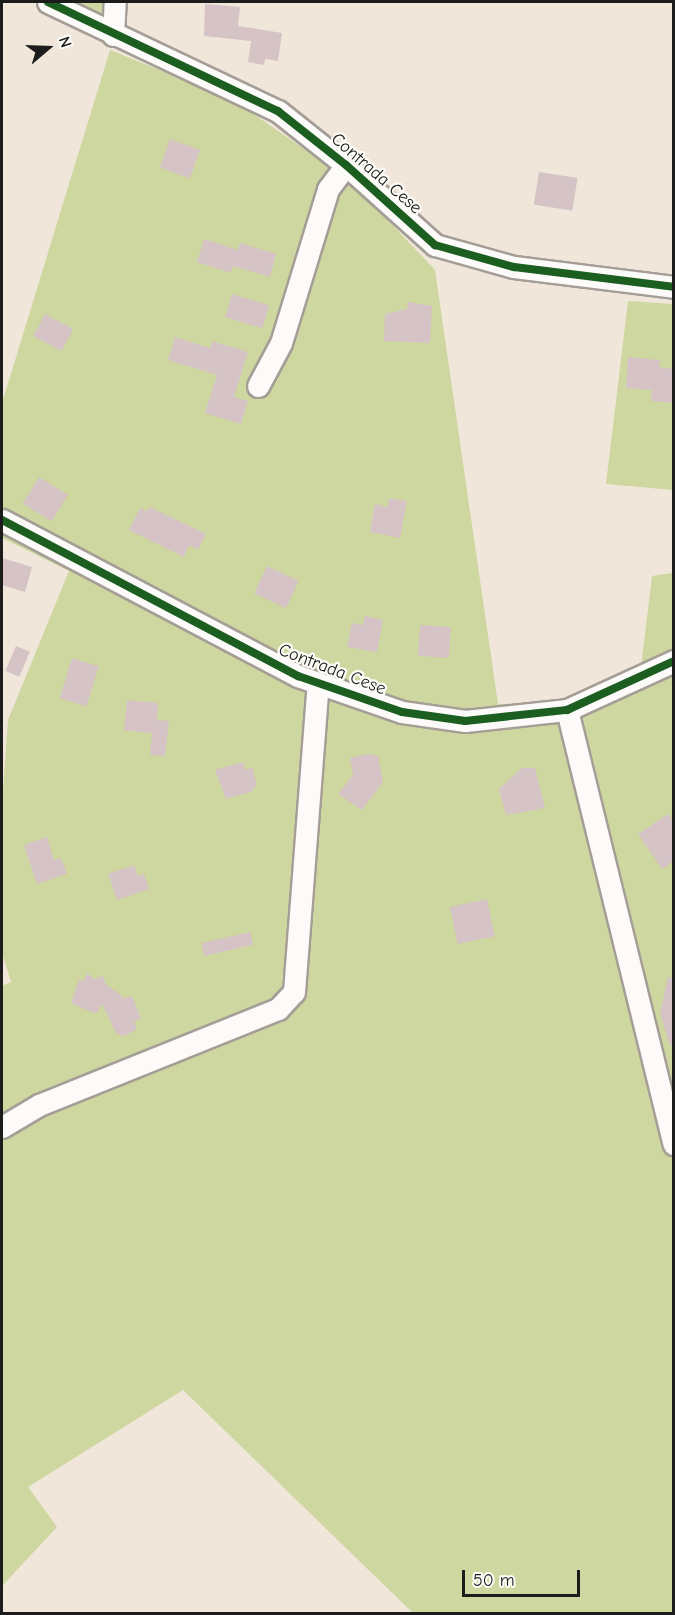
<!DOCTYPE html>
<html>
<head>
<meta charset="utf-8">
<style>
	body { margin:0 }
	#map { position:relative; width:675px; height:1615px; overflow:hidden; background:#f0e6da; font-family:"Comic Neue",sans-serif }
	div>[style] { position:absolute }
	[style*='--x'] { left:calc(var(--x)*1px); top:calc(var(--y)*1px); width:calc(var(--w)*1px); rotate:calc(var(--a)*1deg) }
	.green>* { inset:0; background:#ced79f }
	.building>* { inset:0; background:#d5c3c5; transform-origin:0 0 }
	.roads { filter:drop-shadow(2px 0 #a49e97) drop-shadow(-2px 0 #a49e97) drop-shadow(0 2px #a49e97) drop-shadow(0 -2px #a49e97) }
	.minor>* { height:21px; margin:-10.5px; padding:0 10.5px; transform-origin:10.5px; border-radius:10.5px; background:#fdfbf9 }
	.cycleway>* { height:8px; margin:-4px; padding:0 4px; transform-origin:4px; border-radius:4px; background:#1b5e20 }
	span { translate:-50% -50%; white-space:nowrap; text-align:center; line-height:1.15; -webkit-text-stroke:4.5px #fdfcf7; paint-order:stroke }
	.street-label { font-size:18px; color:#1c1c1c }
	.frame { position:absolute; inset:0; border:3px solid #1c1c1c; pointer-events:none }
	.north { position:absolute; left:18px; top:18px; width:60px; height:60px; -webkit-text-stroke:4px #fdfcf7; paint-order:stroke; rotate:71deg; font-size:16px; font-weight:700; line-height:24px; text-align:center; color:#1c1c1c }
	.north::after { content:''; display:block; margin:auto; width:21px; height:27px; background:#1c1c1c; clip-path:polygon(50% 0,100% 100%,50% 72%,0 100%) }
	.scale { position:absolute; left:462px; top:1570px; width:118px; height:27px; box-sizing:border-box; border:3px solid #1c1c1c; border-top:0; padding-left:8px; font-size:18px; line-height:21px; white-space:nowrap; color:#1c1c1c; -webkit-text-stroke:4px #fdfcf7; paint-order:stroke }
</style>
</head>
<body>
<div id="map">
	<div class="green">
		<div style="clip-path:polygon(61px 2px,108px 2px,107px 26px)"></div>
		<div style="clip-path:polygon(110px 50px,232px 99px,352px 182px,435px 270px,498px 704px,566px 702px,641px 667px,652px 576px,673px 573px,673px 1613px,413px 1613px,183px 1390px,28px 1487px,57px 1527px,2px 1586px,2px 986px,11px 982px,2px 953px,2px 805px,8px 720px,69px 571px,2px 538px,2px 403px)"></div>
		<div style="clip-path:polygon(628px 301px,673px 304px,673px 490px,606px 484px)"></div>
	</div>
	<div class="building">
		<div style="clip-path:polygon(205px 4px,240px 7px,238px 26px,282px 33px,278px 61px,265px 59px,264px 65px,248px 62px,251px 41px,204px 36px)"></div>
		<div style="left:170px;top:139px;width:32px;height:30px;rotate:20deg"></div>
		<div style="left:539px;top:172px;width:39px;height:33px;rotate:9deg"></div>
		<div style="clip-path:polygon(204px 239px,238px 250px,240px 243px,276px 254px,270px 277px,233px 266px,231px 273px,197px 262px)"></div>
		<div style="left:232px;top:294px;width:39px;height:24px;rotate:17deg"></div>
		<div style="clip-path:polygon(408px 302px,432px 306px,430px 343px,384px 341px,385px 314px,407px 309px)"></div>
		<div style="left:45px;top:314px;width:32px;height:25px;rotate:28deg"></div>
		<div style="clip-path:polygon(175px 337px,210px 348px,212px 341px,248px 352px,234px 397px,248px 401px,241px 424px,205px 413px,217px 375px,168px 360px)"></div>
		<div style="clip-path:polygon(628px 357px,660px 360px,659px 367px,674px 369px,674px 403px,651px 401px,652px 390px,626px 388px)"></div>
		<div style="left:39px;top:477px;width:34px;height:31px;rotate:32deg"></div>
		<div style="clip-path:polygon(389px 498px,407px 501px,400px 538px,370px 532px,375px 504px,388px 507px)"></div>
		<div style="clip-path:polygon(150px 507px,206px 534px,198px 550px,189px 545px,184px 557px,129px 530px,140px 508px,147px 511px)"></div>
		<div style="clip-path:polygon(2px 558px,32px 567px,25px 592px,2px 585px)"></div>
		<div style="left:267px;top:566px;width:35px;height:30px;rotate:25deg"></div>
		<div style="clip-path:polygon(365px 616px,383px 620px,377px 652px,347px 647px,352px 623px,363px 625px)"></div>
		<div style="left:420px;top:625px;width:31px;height:31px;rotate:4deg"></div>
		<div style="left:16px;top:646px;width:15px;height:27px;rotate:23deg"></div>
		<div style="left:72px;top:658px;width:28px;height:42px;rotate:17deg"></div>
		<div style="clip-path:polygon(127px 700px,158px 703px,157px 720px,169px 721px,165px 756px,150px 755px,152px 733px,124px 730px)"></div>
		<div style="clip-path:polygon(368px 754px,378px 756px,383px 782px,362px 810px,338px 794px,353px 775px,350px 758px)"></div>
		<div style="clip-path:polygon(243px 762px,245px 770px,252px 767px,257px 784px,251px 792px,226px 799px,215px 770px)"></div>
		<div style="clip-path:polygon(522px 768px,535px 768px,545px 808px,506px 815px,499px 789px)"></div>
		<div style="clip-path:polygon(668px 814px,674px 823px,674px 861px,662px 869px,638px 834px)"></div>
		<div style="clip-path:polygon(47px 837px,54px 860px,61px 858px,67px 874px,37px 884px,24px 845px)"></div>
		<div style="clip-path:polygon(134px 865px,138px 876px,144px 874px,149px 889px,117px 900px,108px 874px)"></div>
		<div style="left:487px;top:899px;width:38px;height:38px;rotate:78deg"></div>
		<div style="left:250px;top:932px;width:13px;height:50px;rotate:77deg"></div>
		<div style="clip-path:polygon(87px 973px,94px 979px,103px 976px,106px 984px,124px 998px,132px 996px,141px 1018px,135px 1021px,136px 1030px,123px 1036px,116px 1033px,102px 1004px,96px 1014px,71px 1003px,79px 980px,84px 981px)"></div>
		<div style="clip-path:polygon(668px 977px,674px 978px,674px 1046px,670px 1046px,660px 1013px)"></div>
	</div>
	<div class="roads">
		<div class="minor">
			<div style="--x:48;--y:2;--w:255;--a:25.4"></div>
			<div style="--x:278;--y:111;--w:87;--a:38.5"></div>
			<div style="--x:346;--y:165;--w:120;--a:42"></div>
			<div style="--x:435;--y:245;--w:82;--a:15.6"></div>
			<div style="--x:514;--y:267;--w:161;--a:7.1"></div>
			<div style="--x:113;--y:35;--w:33;--a:-87"></div>
			<div style="--x:258;--y:386;--w:49;--a:-61.9"></div>
			<div style="--x:281;--y:343;--w:161;--a:-73"></div>
			<div style="--x:328;--y:189;--w:30;--a:-53"></div>
			<div style="--x:2;--y:520;--w:335;--a:27.8"></div>
			<div style="--x:298;--y:676;--w:110;--a:19.1"></div>
			<div style="--x:402;--y:712;--w:64;--a:8.1"></div>
			<div style="--x:465;--y:721;--w:103;--a:-6.2"></div>
			<div style="--x:567;--y:710;--w:118;--a:-24.6"></div>
			<div style="--x:567;--y:710;--w:447;--a:76.2"></div>
			<div style="--x:2;--y:1127;--w:43;--a:-30.7"></div>
			<div style="--x:39;--y:1105;--w:258;--a:-21.9"></div>
			<div style="--x:278;--y:1009;--w:23;--a:-47"></div>
			<div style="--x:294;--y:992;--w:310;--a:-85.6"></div>
		</div>
	</div>
	<div class="cycleway">
		<div style="--x:48;--y:2;--w:255;--a:25.4"></div>
		<div style="--x:278;--y:111;--w:87;--a:38.5"></div>
		<div style="--x:346;--y:165;--w:120;--a:42"></div>
		<div style="--x:435;--y:245;--w:82;--a:15.6"></div>
		<div style="--x:514;--y:267;--w:161;--a:7.1"></div>
		<div style="--x:2;--y:520;--w:335;--a:27.8"></div>
		<div style="--x:298;--y:676;--w:110;--a:19.1"></div>
		<div style="--x:402;--y:712;--w:64;--a:8.1"></div>
		<div style="--x:465;--y:721;--w:103;--a:-6.2"></div>
		<div style="--x:567;--y:710;--w:118;--a:-24.6"></div>
	</div>
	<div class="street-label">
		<span style="left:376px;top:174px;rotate:41deg">Contrada Cese</span>
		<span style="left:332px;top:670px;rotate:21deg">Contrada Cese</span>
	</div>
	<div class="frame"></div>
	<div class="north">N</div>
	<div class="scale">50 m</div>
</div>
</body>
</html>
